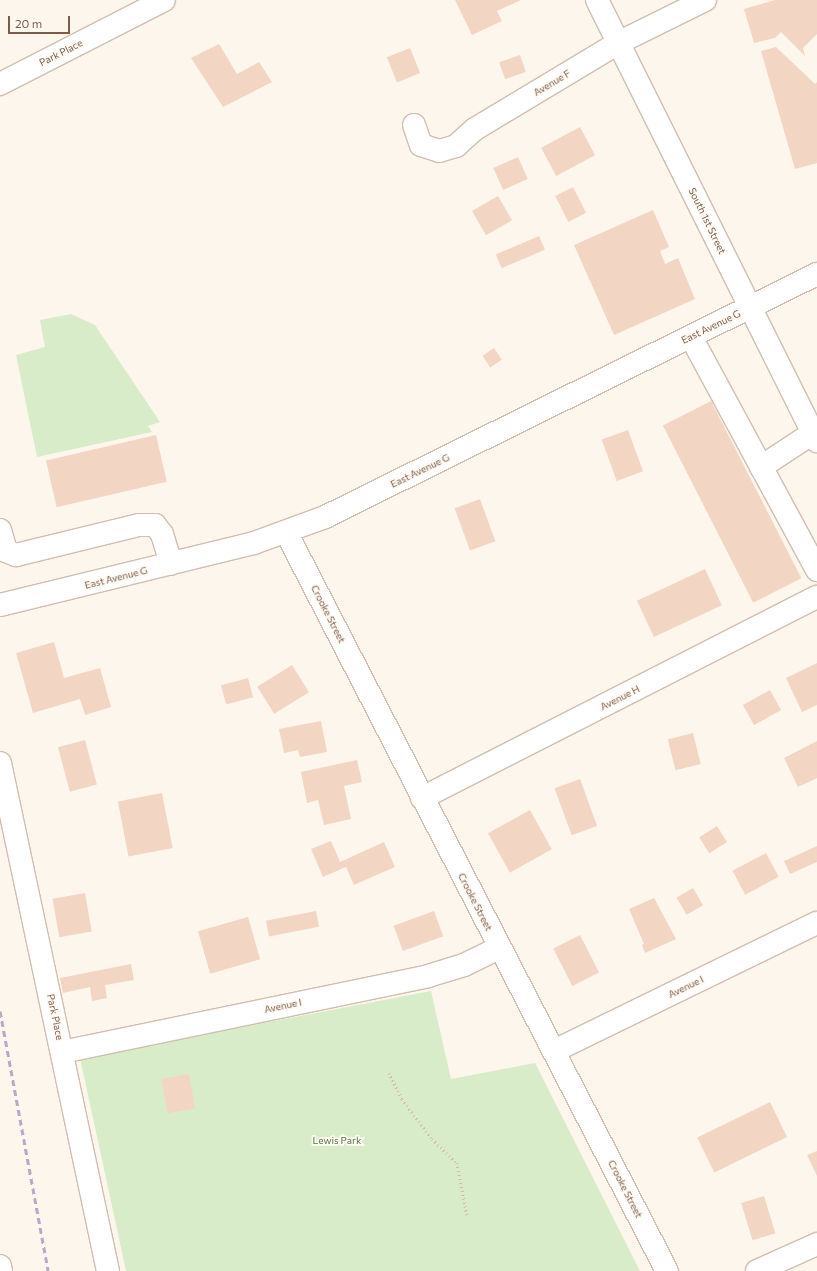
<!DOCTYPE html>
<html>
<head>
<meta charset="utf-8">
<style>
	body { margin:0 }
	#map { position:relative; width:817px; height:1271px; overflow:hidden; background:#fdf6ec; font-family:Commissioner,sans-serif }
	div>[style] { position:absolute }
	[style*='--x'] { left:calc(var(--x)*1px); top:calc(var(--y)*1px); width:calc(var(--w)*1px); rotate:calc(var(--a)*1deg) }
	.green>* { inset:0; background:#d8ecc9 }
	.building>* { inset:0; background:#f3d5c3; transform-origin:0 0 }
	.path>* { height:2.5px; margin-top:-1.25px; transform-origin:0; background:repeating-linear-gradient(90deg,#d9b8a5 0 1px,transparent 0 4px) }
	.roads { filter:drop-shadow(1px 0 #d1beb0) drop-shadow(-1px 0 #d1beb0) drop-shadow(0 1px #d1beb0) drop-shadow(0 -1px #d1beb0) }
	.minor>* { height:22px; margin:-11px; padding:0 11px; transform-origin:11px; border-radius:11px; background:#fff }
	.rail>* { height:3px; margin-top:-1.5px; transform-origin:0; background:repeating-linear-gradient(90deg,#b9a8c9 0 6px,transparent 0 10px) }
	span { translate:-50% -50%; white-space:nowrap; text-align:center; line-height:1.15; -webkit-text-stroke:3.5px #fffaf3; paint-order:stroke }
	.street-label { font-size:10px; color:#7a5c4d }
	.park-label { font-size:10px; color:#537a41 }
	.scale { position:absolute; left:8px; top:16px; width:62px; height:18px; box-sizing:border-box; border:2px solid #7a5c4d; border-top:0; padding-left:5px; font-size:12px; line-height:14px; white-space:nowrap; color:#7a5c4d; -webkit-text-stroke:3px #fffaf3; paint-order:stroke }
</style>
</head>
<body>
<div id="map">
	<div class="green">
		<div style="clip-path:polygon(71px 314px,95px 325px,160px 422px,148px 426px,152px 432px,37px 457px,16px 355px,45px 347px,40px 320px)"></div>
		<div style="clip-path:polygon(431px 991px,451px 1079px,535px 1063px,640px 1271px,126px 1271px,80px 1058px)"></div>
	</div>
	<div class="building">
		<div style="clip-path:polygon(455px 0,521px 0,497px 11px,502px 21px,472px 35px)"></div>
		<div style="clip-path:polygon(775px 0,817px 0,817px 34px,803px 48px,805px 56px,781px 32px,775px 38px,754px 43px,744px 9px)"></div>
		<div style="clip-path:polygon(219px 44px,237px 74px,259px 62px,272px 82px,223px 107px,191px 58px)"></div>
		<div style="clip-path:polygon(776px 47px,815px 84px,817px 82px,817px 163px,795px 169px,761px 51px)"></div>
		<div style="left:410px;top:48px;width:27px;height:25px;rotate:68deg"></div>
		<div style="left:520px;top:55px;width:18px;height:22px;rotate:71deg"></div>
		<div style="left:580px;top:127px;width:32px;height:44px;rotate:62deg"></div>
		<div style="left:518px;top:157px;width:24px;height:27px;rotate:66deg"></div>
		<div style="left:573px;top:187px;width:29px;height:20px;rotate:63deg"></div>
		<div style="left:498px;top:196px;width:28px;height:30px;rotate:60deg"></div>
		<div style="clip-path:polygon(653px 210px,669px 247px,660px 251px,665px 264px,678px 258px,695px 299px,614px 335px,574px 245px)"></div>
		<div style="left:539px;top:236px;width:15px;height:47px;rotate:67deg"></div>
		<div style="left:494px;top:348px;width:14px;height:14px;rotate:56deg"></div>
		<div style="left:711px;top:401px;width:199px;height:54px;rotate:63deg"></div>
		<div style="left:628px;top:430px;width:44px;height:28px;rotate:70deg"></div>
		<div style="left:156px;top:435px;width:48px;height:113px;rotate:77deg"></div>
		<div style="left:480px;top:499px;width:45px;height:27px;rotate:70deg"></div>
		<div style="left:705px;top:569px;width:40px;height:75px;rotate:65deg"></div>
		<div style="clip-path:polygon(54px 642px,64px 678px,100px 668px,111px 707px,85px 715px,80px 699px,33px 713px,16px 653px)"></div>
		<div style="clip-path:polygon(817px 663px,817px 705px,802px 712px,786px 678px)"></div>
		<div style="left:292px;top:665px;width:32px;height:41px;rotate:58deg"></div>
		<div style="left:248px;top:678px;width:20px;height:28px;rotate:75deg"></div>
		<div style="left:770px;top:690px;width:23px;height:31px;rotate:61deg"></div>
		<div style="clip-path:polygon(321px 721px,327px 752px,300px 757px,298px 750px,284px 753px,279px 729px)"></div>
		<div style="left:693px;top:733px;width:32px;height:26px;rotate:76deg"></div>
		<div style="left:85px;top:740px;width:46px;height:28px;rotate:75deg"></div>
		<div style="clip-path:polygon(817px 741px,817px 778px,798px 787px,784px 758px)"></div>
		<div style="clip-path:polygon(357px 760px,362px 782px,344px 786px,351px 819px,324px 825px,318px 800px,307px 803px,301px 772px)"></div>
		<div style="left:580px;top:779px;width:50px;height:27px;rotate:70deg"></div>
		<div style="left:162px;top:793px;width:56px;height:45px;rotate:79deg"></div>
		<div style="left:530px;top:810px;width:45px;height:48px;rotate:61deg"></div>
		<div style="left:717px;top:826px;width:19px;height:21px;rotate:58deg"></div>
		<div style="clip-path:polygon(331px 841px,340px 862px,384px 842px,395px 867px,354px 885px,346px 867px,323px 877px,311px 849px)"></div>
		<div style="clip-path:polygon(817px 846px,817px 862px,790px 874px,784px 861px)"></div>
		<div style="left:766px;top:853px;width:27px;height:38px;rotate:62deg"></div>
		<div style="left:693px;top:888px;width:20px;height:19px;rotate:60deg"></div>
		<div style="left:85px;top:893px;width:39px;height:33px;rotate:80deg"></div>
		<div style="clip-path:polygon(654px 898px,676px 939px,645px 953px,642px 945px,644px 944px,629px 909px)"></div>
		<div style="left:316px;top:911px;width:16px;height:51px;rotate:79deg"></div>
		<div style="left:434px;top:911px;width:27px;height:43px;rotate:70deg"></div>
		<div style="left:248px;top:917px;width:44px;height:52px;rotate:74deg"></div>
		<div style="left:580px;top:935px;width:42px;height:30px;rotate:63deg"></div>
		<div style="clip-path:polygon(131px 964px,134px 980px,105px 985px,107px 998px,92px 1001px,90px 987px,63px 993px,60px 978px)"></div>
		<div style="left:189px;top:1074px;width:35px;height:28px;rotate:80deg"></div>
		<div style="left:770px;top:1102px;width:39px;height:81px;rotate:64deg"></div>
		<div style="clip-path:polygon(817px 1151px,817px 1176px,807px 1155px)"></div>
		<div style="left:764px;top:1196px;width:39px;height:24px;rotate:73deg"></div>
	</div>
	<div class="path">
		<div style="--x:389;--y:1073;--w:29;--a:63"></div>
		<div style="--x:402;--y:1099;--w:50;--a:53.1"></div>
		<div style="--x:432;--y:1139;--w:35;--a:44"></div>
		<div style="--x:457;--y:1163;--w:53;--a:79.1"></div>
	</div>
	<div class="roads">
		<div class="minor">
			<div style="--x:597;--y:0;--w:493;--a:63.5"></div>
			<div style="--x:0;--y:84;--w:184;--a:-27.1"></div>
			<div style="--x:414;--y:125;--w:21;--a:71"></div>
			<div style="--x:421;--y:145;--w:19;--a:18"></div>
			<div style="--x:439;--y:151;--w:18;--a:-16"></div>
			<div style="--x:456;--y:146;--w:25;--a:-42"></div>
			<div style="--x:475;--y:129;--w:167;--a:-31"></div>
			<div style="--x:618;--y:43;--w:97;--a:-26.3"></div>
			<div style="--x:691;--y:337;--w:265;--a:61.6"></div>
			<div style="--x:761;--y:467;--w:62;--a:-33.2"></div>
			<div style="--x:0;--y:530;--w:22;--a:74"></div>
			<div style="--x:6;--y:551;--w:11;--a:22"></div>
			<div style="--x:16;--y:555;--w:127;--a:-13.7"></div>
			<div style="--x:139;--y:525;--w:16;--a:0"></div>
			<div style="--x:155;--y:525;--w:11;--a:52"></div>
			<div style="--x:162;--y:534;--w:31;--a:73"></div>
			<div style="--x:286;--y:532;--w:831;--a:62.73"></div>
			<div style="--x:0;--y:605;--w:261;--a:-13.7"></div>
			<div style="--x:254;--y:543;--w:76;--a:-20.1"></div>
			<div style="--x:325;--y:517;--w:549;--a:-26.28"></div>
			<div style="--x:0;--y:763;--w:519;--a:78"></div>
			<div style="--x:422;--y:798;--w:443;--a:-27"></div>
			<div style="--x:554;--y:1051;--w:292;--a:-26"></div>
			<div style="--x:62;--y:1052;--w:374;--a:-11.7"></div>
			<div style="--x:428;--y:976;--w:38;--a:-17"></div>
			<div style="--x:464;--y:965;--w:39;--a:-26"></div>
			<div style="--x:0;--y:1266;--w:5;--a:79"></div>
			<div style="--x:757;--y:1271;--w:66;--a:-24.2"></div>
		</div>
	</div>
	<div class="rail">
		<div style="--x:0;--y:1011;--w:264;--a:79.5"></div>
	</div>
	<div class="street-label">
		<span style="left:61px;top:53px;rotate:-27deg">Park Place</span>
		<span style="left:552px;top:83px;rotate:-31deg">Avenue F</span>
		<span style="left:707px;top:221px;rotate:64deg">South 1st Street</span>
		<span style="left:711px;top:327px;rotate:-26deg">East Avenue G</span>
		<span style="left:420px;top:471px;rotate:-26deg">East Avenue G</span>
		<span style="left:116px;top:578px;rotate:-14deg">East Avenue G</span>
		<span style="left:328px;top:614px;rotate:63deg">Crooke Street</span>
		<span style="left:620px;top:698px;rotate:-27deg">Avenue H</span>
		<span style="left:475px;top:902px;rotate:63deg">Crooke Street</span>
		<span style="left:686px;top:987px;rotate:-26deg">Avenue I</span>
		<span style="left:283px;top:1006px;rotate:-12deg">Avenue I</span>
		<span style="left:55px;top:1017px;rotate:78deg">Park Place</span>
		<span style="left:625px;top:1189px;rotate:63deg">Crooke Street</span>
	</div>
	<div class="park-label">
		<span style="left:337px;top:1141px">Lewis Park</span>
	</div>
	<div class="scale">20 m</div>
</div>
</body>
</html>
